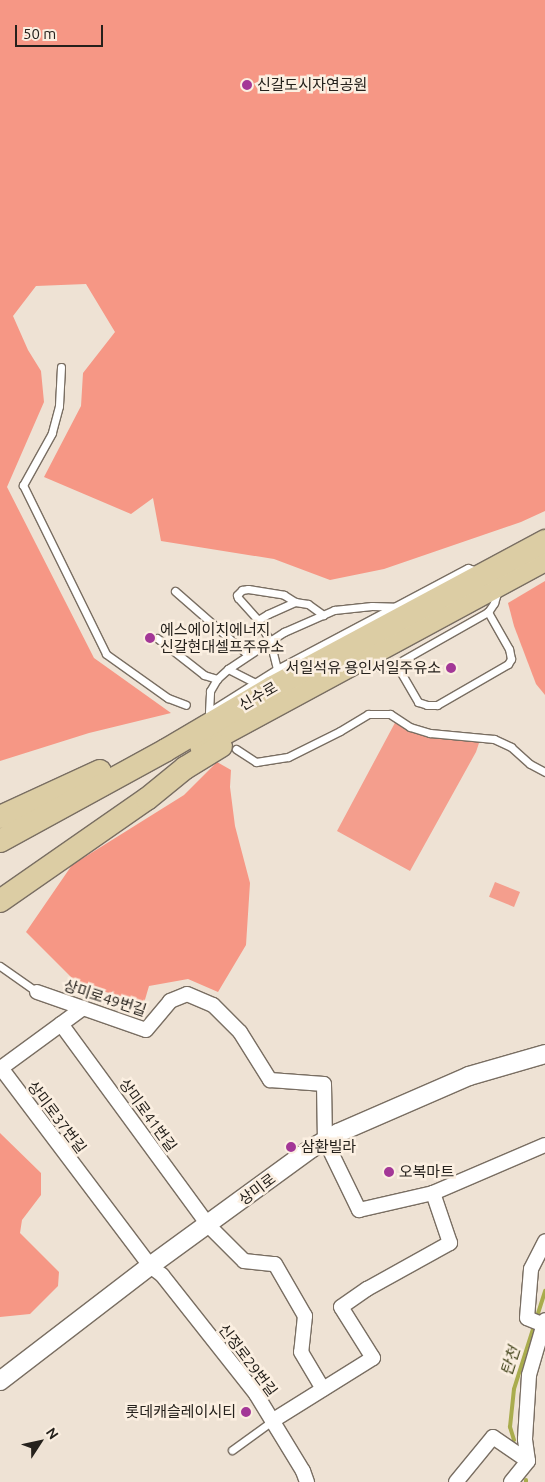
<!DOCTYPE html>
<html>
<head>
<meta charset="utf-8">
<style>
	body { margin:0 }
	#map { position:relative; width:545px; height:1482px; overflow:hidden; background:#eee2d4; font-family:Ubuntu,"Noto Sans KR",sans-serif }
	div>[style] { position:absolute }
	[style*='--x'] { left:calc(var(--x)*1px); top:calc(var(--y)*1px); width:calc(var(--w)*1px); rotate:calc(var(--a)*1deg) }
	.green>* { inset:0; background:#f49e8d; transform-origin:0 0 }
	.forest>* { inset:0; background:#f69785 }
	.stream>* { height:4px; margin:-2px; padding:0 2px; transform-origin:2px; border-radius:2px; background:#a9ac4d }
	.roads { filter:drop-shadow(1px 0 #796e62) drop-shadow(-1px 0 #796e62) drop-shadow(0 1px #796e62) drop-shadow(0 -1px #796e62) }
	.service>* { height:7px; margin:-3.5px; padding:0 3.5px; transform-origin:3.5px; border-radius:3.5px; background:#fff }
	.minor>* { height:14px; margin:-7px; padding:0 7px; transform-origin:7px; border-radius:7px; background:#fff }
	.tertiary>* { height:18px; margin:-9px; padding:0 9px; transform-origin:9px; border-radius:9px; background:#fff }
	.primary>* { height:22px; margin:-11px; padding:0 11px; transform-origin:11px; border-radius:11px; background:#dccda4 }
	.dots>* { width:14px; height:14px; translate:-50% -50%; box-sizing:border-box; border:2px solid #fbefe1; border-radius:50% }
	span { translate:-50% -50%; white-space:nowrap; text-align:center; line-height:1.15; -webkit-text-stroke:5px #fbefe1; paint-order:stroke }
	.poi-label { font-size:15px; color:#25211c }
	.left { translate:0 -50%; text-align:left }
	.right { translate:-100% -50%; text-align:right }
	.street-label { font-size:15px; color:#25211c }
	.water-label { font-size:16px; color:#484921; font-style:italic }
	.north { position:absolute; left:15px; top:1417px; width:50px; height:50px; -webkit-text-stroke:4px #fbefe1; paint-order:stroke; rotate:55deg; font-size:14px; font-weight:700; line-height:20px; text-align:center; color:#25211c }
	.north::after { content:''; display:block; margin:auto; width:18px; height:22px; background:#25211c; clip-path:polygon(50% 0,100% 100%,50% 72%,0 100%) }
	.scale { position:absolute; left:15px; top:25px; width:88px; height:22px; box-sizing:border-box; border:2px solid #25211c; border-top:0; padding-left:6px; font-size:15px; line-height:18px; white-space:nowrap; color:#25211c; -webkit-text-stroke:4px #fbefe1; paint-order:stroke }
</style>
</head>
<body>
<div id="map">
	<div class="green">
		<div style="clip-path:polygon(397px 719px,410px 727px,481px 737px,476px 752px,410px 871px,337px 831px)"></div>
		<div style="left:495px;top:882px;width:27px;height:16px;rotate:22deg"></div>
	</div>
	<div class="forest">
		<div style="clip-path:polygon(0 0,545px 0,545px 511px,521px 522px,384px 569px,330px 580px,274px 559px,161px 541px,153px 498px,131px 514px,44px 477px,81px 406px,83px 373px,115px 332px,86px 284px,36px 286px,13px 316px,28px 350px,41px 371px,44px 402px,7px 487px,94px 658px,171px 713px,89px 733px,0 761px)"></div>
		<div style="clip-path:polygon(545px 581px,545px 695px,536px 684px,514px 626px,508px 603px)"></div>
		<div style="clip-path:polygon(217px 762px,231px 770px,230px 787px,235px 826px,250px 883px,246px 945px,218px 992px,188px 979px,149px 986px,144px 1003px,78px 984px,26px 932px,72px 865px,184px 795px)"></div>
		<div style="clip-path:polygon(0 1133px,41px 1173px,41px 1195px,22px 1220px,20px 1233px,59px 1272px,58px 1286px,30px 1314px,0 1317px)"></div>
	</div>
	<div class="stream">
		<div style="--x:514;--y:1440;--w:14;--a:-107"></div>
		<div style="--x:510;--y:1427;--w:38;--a:-84"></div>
		<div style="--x:514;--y:1389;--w:103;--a:-72.4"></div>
		<div style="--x:526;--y:1480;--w:2;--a:90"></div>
	</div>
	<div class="roads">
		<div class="service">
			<div style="--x:61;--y:367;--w:39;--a:93"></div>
			<div style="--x:59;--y:406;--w:28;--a:105"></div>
			<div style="--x:52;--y:433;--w:60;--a:119.1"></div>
			<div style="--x:23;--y:485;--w:188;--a:63.8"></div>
			<div style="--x:106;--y:654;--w:76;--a:35.4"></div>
			<div style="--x:168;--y:698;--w:19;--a:21"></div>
			<div style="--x:175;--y:591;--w:97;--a:41.2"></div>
			<div style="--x:258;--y:620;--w:30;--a:-132"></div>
			<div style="--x:238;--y:598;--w:3;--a:-108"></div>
			<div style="--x:237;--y:595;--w:7;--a:-45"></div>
			<div style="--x:242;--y:590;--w:6;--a:-9"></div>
			<div style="--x:248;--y:589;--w:36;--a:9"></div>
			<div style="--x:284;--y:595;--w:13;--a:32"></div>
			<div style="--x:157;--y:638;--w:60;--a:38.2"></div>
			<div style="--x:204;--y:675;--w:14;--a:17"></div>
			<div style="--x:365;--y:663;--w:17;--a:17"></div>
			<div style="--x:381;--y:668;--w:16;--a:-15"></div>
			<div style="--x:396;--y:664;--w:106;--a:-29.5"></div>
			<div style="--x:488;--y:612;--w:11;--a:-56"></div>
			<div style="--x:494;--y:603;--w:10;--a:-73"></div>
			<div style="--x:396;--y:664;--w:44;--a:59.9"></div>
			<div style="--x:418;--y:702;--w:9;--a:18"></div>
			<div style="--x:427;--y:705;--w:10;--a:0"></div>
			<div style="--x:437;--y:705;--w:82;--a:-30"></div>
			<div style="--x:508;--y:664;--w:6;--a:-59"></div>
			<div style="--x:511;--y:659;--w:10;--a:-101"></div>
			<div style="--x:509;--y:649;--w:43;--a:-119.6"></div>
			<div style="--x:228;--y:669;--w:50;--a:-33.7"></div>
			<div style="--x:270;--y:641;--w:24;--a:-120"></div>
			<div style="--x:258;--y:620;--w:12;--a:-31"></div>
			<div style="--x:268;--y:614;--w:30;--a:-24"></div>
			<div style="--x:295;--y:602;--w:13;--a:9"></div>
			<div style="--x:308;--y:604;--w:19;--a:36"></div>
			<div style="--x:277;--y:669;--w:29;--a:-104"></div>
			<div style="--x:270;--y:641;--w:17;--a:-33"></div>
			<div style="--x:284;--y:632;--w:55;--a:-23.7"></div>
			<div style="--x:334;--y:610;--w:38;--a:-6"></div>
			<div style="--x:372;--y:606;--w:23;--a:2"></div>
			<div style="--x:212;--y:710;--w:77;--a:-32.2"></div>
			<div style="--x:277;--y:669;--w:216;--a:-27.9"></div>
			<div style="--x:468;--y:568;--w:9;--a:18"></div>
			<div style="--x:209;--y:712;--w:21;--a:-87"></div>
			<div style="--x:210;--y:691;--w:14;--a:-60"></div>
			<div style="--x:217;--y:679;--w:15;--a:-42"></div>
			<div style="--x:228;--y:669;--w:30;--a:27"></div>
			<div style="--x:236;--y:749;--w:24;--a:33"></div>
			<div style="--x:256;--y:762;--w:32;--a:-9"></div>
			<div style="--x:288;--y:757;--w:58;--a:-26.6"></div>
			<div style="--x:340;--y:731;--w:33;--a:-31"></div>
			<div style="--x:368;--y:714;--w:22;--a:0"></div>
			<div style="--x:390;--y:714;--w:24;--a:33"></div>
			<div style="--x:410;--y:727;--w:21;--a:17"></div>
			<div style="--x:430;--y:733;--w:64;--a:5.4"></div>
			<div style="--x:494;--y:739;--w:19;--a:25"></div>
			<div style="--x:511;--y:747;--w:25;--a:42"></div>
			<div style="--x:530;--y:764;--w:17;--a:28"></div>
			<div style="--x:0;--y:966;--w:45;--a:35.1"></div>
			<div style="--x:232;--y:1450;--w:49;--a:-35.9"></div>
		</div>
		<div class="minor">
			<div style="--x:37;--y:992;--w:115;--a:19.2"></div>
			<div style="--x:146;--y:1030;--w:38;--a:-50"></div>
			<div style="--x:170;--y:1001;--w:18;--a:-22"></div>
			<div style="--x:187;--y:994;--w:28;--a:23"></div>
			<div style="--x:213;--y:1005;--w:38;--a:45"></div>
			<div style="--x:240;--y:1032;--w:57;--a:58"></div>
			<div style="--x:270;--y:1080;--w:54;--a:4.2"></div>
			<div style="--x:324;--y:1084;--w:56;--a:89"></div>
			<div style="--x:325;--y:1140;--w:78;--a:64.1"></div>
			<div style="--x:359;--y:1210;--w:76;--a:-12.9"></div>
			<div style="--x:433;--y:1193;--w:122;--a:-23.2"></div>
			<div style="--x:83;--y:1008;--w:102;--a:143.8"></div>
			<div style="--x:1;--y:1068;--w:248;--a:53"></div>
			<div style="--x:150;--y:1266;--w:15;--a:37"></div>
			<div style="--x:162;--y:1275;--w:152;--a:51.7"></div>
			<div style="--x:256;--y:1394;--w:90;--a:58.6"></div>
			<div style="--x:303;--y:1471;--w:12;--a:70"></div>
			<div style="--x:61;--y:1024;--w:249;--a:53.8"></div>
			<div style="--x:208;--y:1225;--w:51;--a:45"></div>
			<div style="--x:244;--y:1261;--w:31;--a:6"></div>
			<div style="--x:275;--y:1264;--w:60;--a:60"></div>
			<div style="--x:305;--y:1316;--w:36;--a:96"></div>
			<div style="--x:301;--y:1352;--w:43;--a:59.3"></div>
			<div style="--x:544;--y:1325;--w:18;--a:-158"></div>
			<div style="--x:527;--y:1318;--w:49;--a:-85.3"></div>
			<div style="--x:531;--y:1269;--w:31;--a:-63"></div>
			<div style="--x:272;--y:1421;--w:119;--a:-32"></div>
			<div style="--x:373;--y:1358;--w:60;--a:-122.1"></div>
			<div style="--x:341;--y:1307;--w:32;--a:-35"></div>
			<div style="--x:367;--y:1289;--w:95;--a:-29"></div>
			<div style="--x:450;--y:1243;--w:53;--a:-108.8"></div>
			<div style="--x:456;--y:1482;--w:58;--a:-50.6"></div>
			<div style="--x:493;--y:1437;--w:42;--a:34.4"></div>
			<div style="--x:511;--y:1482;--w:27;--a:-51"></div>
			<div style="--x:528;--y:1461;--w:22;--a:-98"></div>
			<div style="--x:525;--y:1439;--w:64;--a:-86.4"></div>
			<div style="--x:529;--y:1375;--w:57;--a:-73.8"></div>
		</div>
		<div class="tertiary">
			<div style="--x:0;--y:1381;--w:189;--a:-37.5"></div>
			<div style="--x:150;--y:1266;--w:200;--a:-36.1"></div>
			<div style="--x:312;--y:1148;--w:30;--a:-30"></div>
			<div style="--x:338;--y:1133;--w:143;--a:-23.5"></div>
			<div style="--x:469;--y:1076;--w:79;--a:-16.1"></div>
		</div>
		<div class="primary">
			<div style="--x:201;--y:746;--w:391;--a:-28.4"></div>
			<div style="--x:0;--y:817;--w:110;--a:-24.7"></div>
			<div style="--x:0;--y:841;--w:189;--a:-28.7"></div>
			<div style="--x:166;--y:750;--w:124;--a:-30.5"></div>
			<div style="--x:273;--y:687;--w:309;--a:-28.2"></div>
			<div style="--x:0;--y:901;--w:179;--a:-34.8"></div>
			<div style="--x:147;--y:799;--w:49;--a:-39.2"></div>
			<div style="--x:185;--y:768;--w:42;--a:-31.4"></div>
		</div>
	</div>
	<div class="dots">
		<div style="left:247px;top:85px;background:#a33797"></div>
		<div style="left:150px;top:638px;background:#a33797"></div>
		<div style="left:451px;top:668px;background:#a33797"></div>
		<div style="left:291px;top:1147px;background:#a33797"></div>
		<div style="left:389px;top:1172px;background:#a33797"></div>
		<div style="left:246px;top:1412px;background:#a33797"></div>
	</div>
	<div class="poi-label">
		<span class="left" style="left:257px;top:85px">신갈도시자연공원</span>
		<span class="left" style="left:160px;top:638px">에스에이치에너지<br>신갈현대셀프주유소</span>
		<span class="right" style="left:441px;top:668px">서일석유 용인서일주유소</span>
		<span class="left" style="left:301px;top:1147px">삼환빌라</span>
		<span class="left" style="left:399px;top:1172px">오복마트</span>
		<span class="right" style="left:236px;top:1412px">롯데캐슬레이시티</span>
	</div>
	<div class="street-label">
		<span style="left:258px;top:696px;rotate:-30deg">신수로</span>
		<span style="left:105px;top:998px;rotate:18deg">상미로49번길</span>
		<span style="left:148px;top:1115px;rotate:54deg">상미로41번길</span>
		<span style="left:57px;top:1117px;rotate:53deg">상미로37번길</span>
		<span style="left:257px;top:1189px;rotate:-37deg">상미로</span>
		<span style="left:248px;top:1360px;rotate:53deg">신정로29번길</span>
	</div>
	<div class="water-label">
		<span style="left:510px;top:1361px;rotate:-72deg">탄천</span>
	</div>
	<div class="north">N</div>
	<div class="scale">50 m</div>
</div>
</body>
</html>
